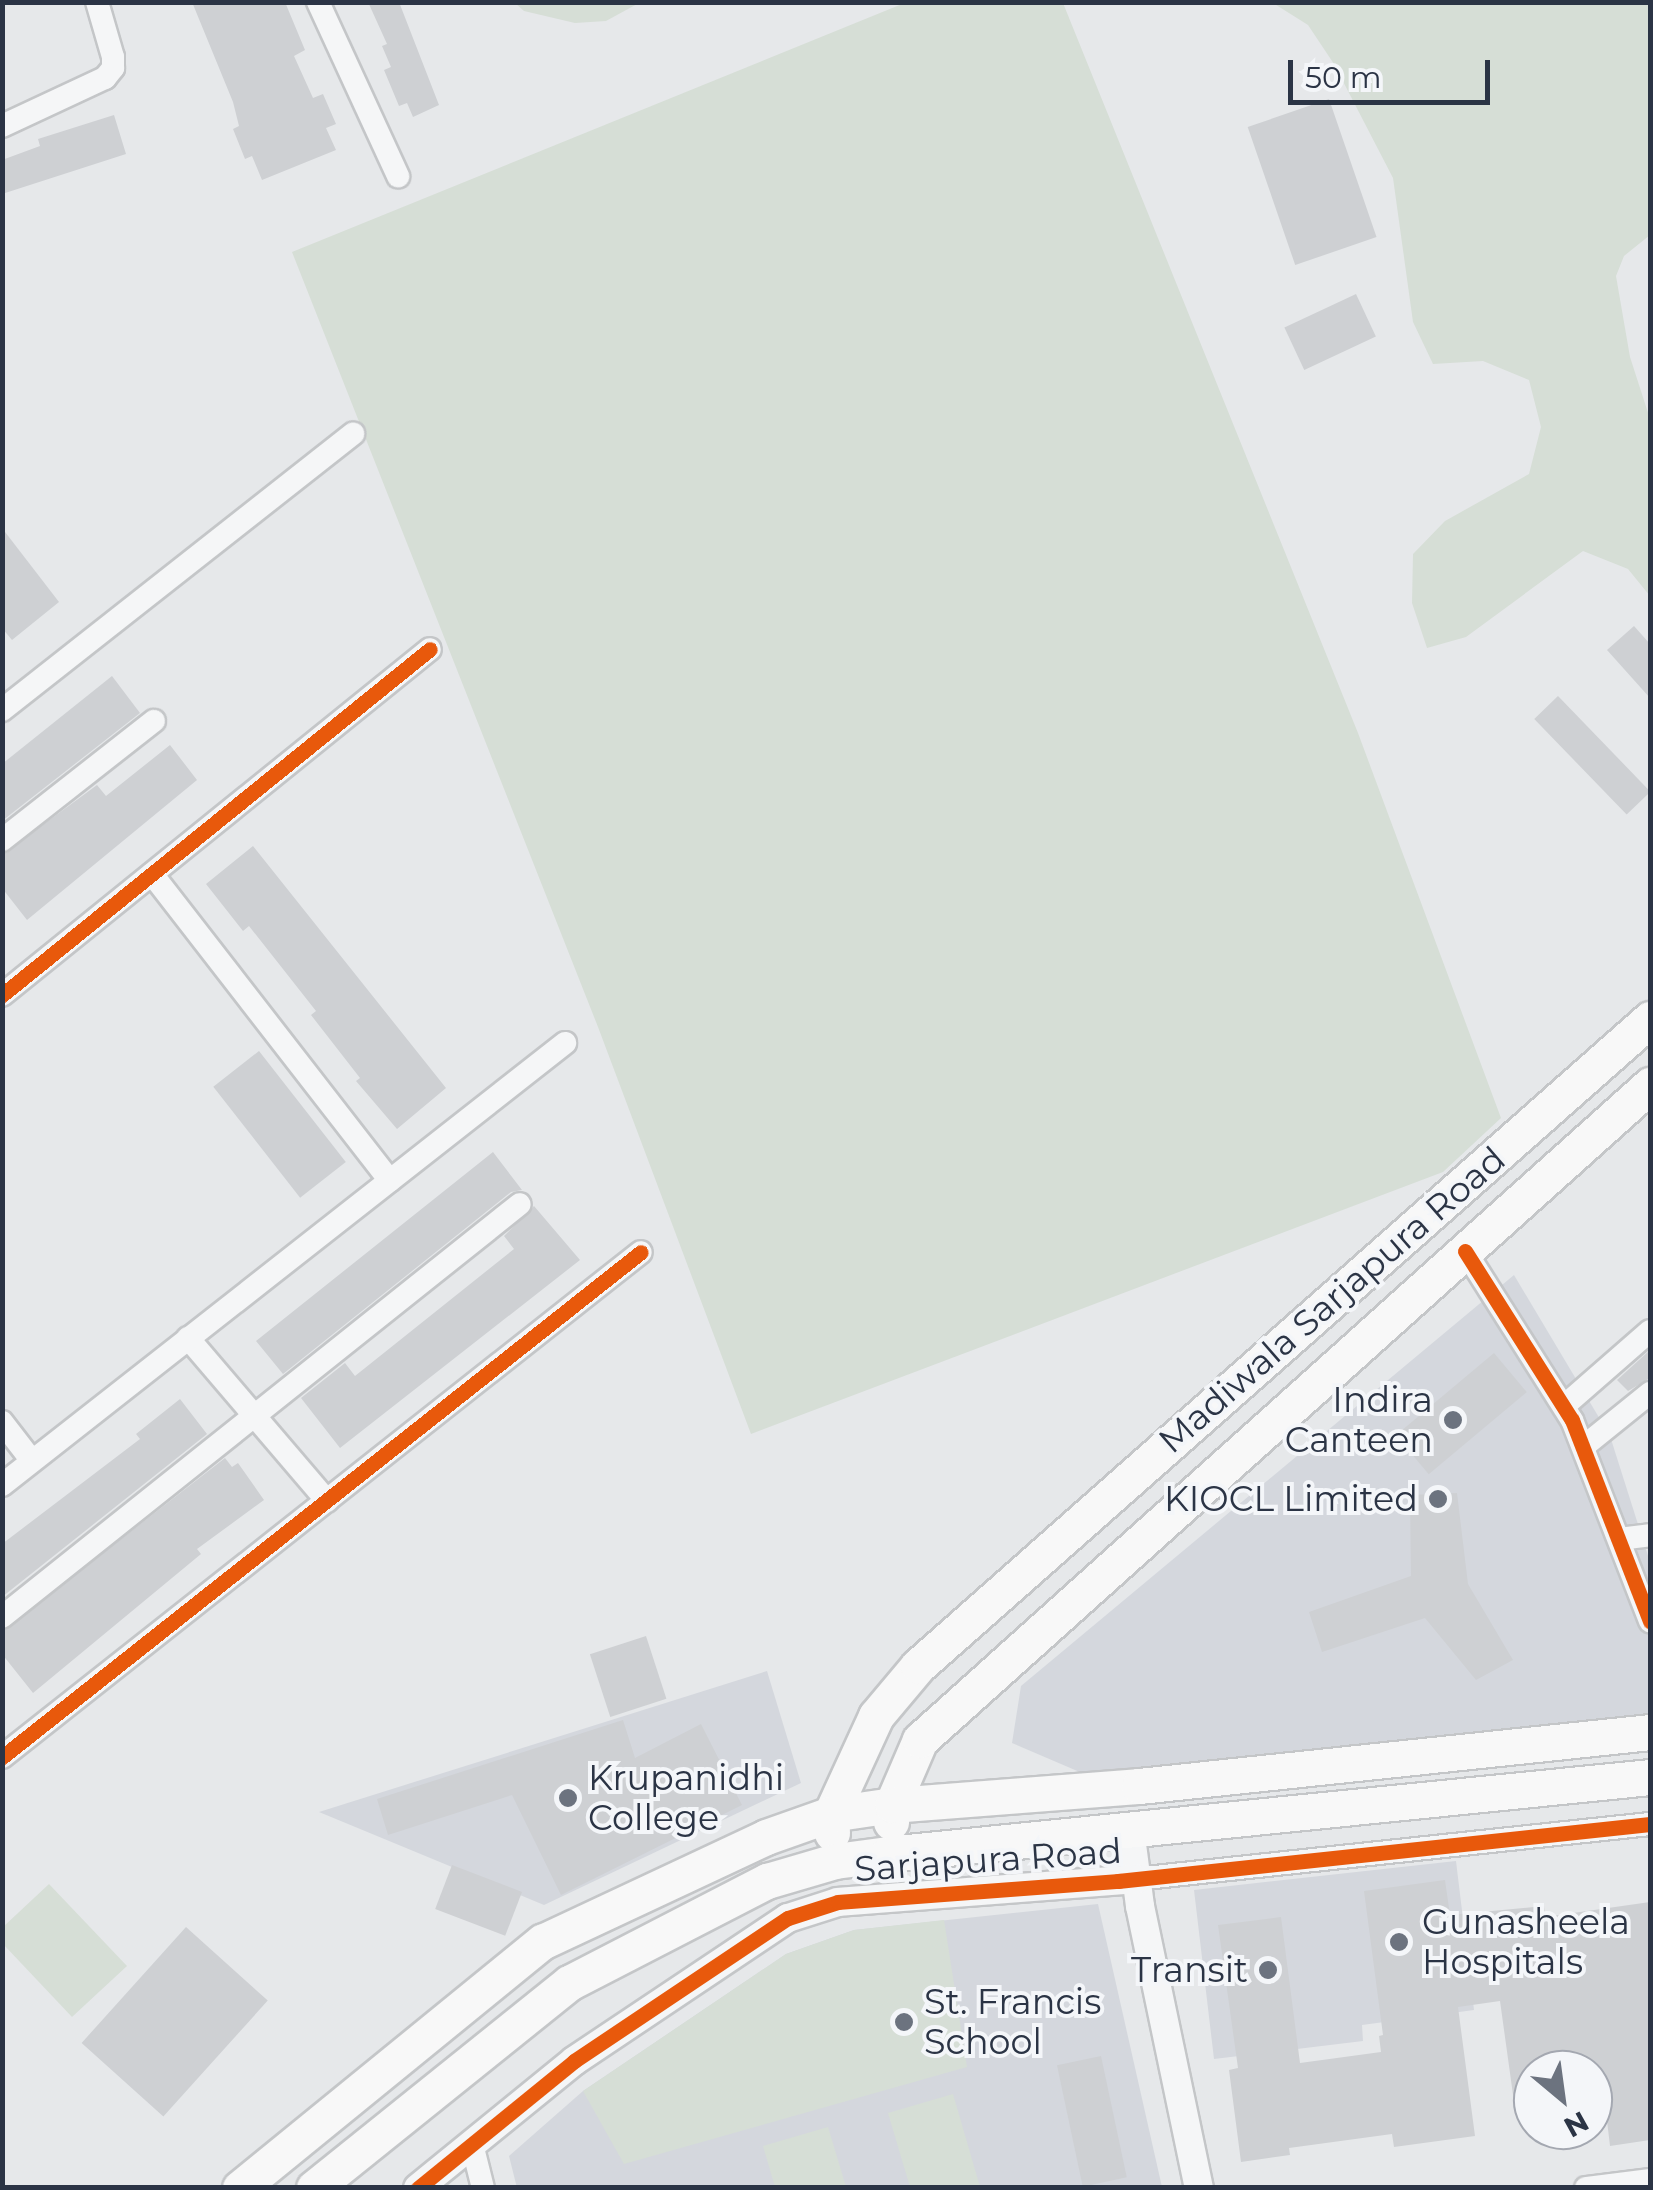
<!DOCTYPE html>
<html>
<head>
<meta charset="utf-8">
<style>
	body { margin:0 }
	#map { position:relative; width:1653px; height:2190px; overflow:hidden; background:#e6e8ea; font-family:Montserrat,sans-serif }
	div>[style] { position:absolute }
	[style*='--x'] { left:calc(var(--x)*1px); top:calc(var(--y)*1px); width:calc(var(--w)*1px); rotate:calc(var(--a)*1deg) }
	.built>* { inset:0; background:#d4d7dd }
	.green>* { inset:0; background:#d6ded6 }
	.building>* { inset:0; background:#ced0d3; transform-origin:0 0 }
	.roads { filter:drop-shadow(2px 0 #c4c6c8) drop-shadow(-2px 0 #c4c6c8) drop-shadow(0 2px #c4c6c8) drop-shadow(0 -2px #c4c6c8) }
	.minor>* { height:22px; margin:-11px; padding:0 11px; transform-origin:11px; border-radius:11px; background:#f5f6f7 }
	.tertiary>* { height:28px; margin:-14px; padding:0 14px; transform-origin:14px; border-radius:14px; background:#f5f6f7 }
	.primary>* { height:35px; margin:-17.5px; padding:0 17.5px; transform-origin:17.5px; border-radius:17.5px; background:#f8f8f8 }
	.cycleway>* { height:15px; margin:-7.5px; padding:0 7.5px; transform-origin:7.5px; border-radius:7.5px; background:#e8590c }
	.dots>* { width:28px; height:28px; translate:-50% -50%; box-sizing:border-box; border:5px solid #f4f6f9; border-radius:50% }
	span { translate:-50% -50%; white-space:nowrap; text-align:center; line-height:1.15; -webkit-text-stroke:8px #f4f6f9; paint-order:stroke }
	.street-label { font-size:35px; color:#2b3445 }
	.poi-label { font-size:35px; color:#2b3445 }
	.right { translate:-100% -50%; text-align:right }
	.left { translate:0 -50%; text-align:left }
	.frame { position:absolute; inset:0; border:5px solid #2b3445; pointer-events:none }
	.north { position:absolute; left:1513px; top:2050px; width:100px; height:100px; box-sizing:border-box; background:#f4f6f9; border:2px solid #a4a8b1; border-radius:50%; rotate:151deg; font-size:28px; font-weight:700; line-height:40px; text-align:center; color:#2b3445 }
	.north::after { content:''; display:block; margin:auto; width:35px; height:45px; background:#6c737f; clip-path:polygon(50% 0,100% 100%,50% 72%,0 100%) }
	.scale { position:absolute; left:1288px; top:60px; width:202px; height:45px; box-sizing:border-box; border:5px solid #2b3445; border-top:0; padding-left:12px; font-size:30px; line-height:35px; white-space:nowrap; color:#2b3445; -webkit-text-stroke:8px #f4f6f9; paint-order:stroke }
</style>
</head>
<body>
<div id="map">
	<div class="built">
		<div style="clip-path:polygon(1514px 1275px,1610px 1436px,1650px 1562px,1650px 1721px,1096px 1779px,1012px 1743px,1021px 1686px)"></div>
		<div style="clip-path:polygon(767px 1671px,801px 1783px,544px 1905px,319px 1812px)"></div>
		<div style="clip-path:polygon(1456px 1861px,1474px 2010px,1362px 2025px,1363px 2041px,1214px 2059px,1194px 1890px)"></div>
		<div style="clip-path:polygon(1098px 1904px,1162px 2187px,517px 2188px,509px 2156px,583px 2091px,786px 1954px,854px 1930px)"></div>
	</div>
	<div class="green">
		<div style="clip-path:polygon(907px 2px,1063px 3px,1358px 733px,1501px 1118px,1443px 1172px,751px 1434px,598px 1027px,292px 252px)"></div>
		<div style="clip-path:polygon(515px 3px,639px 3px,606px 21px,575px 23px,524px 11px)"></div>
		<div style="clip-path:polygon(1273px 3px,1650px 3px,1650px 235px,1624px 256px,1616px 276px,1630px 357px,1650px 419px,1650px 596px,1628px 569px,1583px 551px,1466px 637px,1427px 648px,1412px 603px,1413px 554px,1445px 521px,1529px 474px,1541px 427px,1529px 380px,1483px 361px,1433px 364px,1413px 322px,1393px 178px,1334px 64px,1308px 25px)"></div>
		<div style="clip-path:polygon(49px 1884px,127px 1966px,72px 2017px,3px 1944px,3px 1927px)"></div>
		<div style="clip-path:polygon(944px 1920px,967px 2067px,624px 2164px,583px 2091px,786px 1954px,854px 1930px)"></div>
		<div style="clip-path:polygon(953px 2094px,980px 2187px,910px 2187px,888px 2113px)"></div>
		<div style="clip-path:polygon(828px 2127px,846px 2187px,775px 2187px,763px 2146px)"></div>
	</div>
	<div class="building">
		<div style="clip-path:polygon(192px 2px,285px 2px,305px 50px,294px 56px,313px 98px,323px 94px,336px 124px,326px 128px,336px 150px,262px 180px,252px 156px,245px 159px,233px 129px,239px 126px,233px 102px)"></div>
		<div style="clip-path:polygon(368px 2px,399px 2px,439px 105px,413px 117px,407px 103px,399px 106px,384px 70px,391px 67px,382px 46px,387px 44px)"></div>
		<div style="left:1329px;top:99px;width:146px;height:86px;rotate:71deg"></div>
		<div style="clip-path:polygon(114px 115px,126px 154px,2px 194px,2px 160px,40px 146px,38px 139px)"></div>
		<div style="left:1356px;top:294px;width:47px;height:79px;rotate:65deg"></div>
		<div style="clip-path:polygon(2px 528px,59px 602px,12px 640px,2px 628px)"></div>
		<div style="clip-path:polygon(1634px 626px,1650px 644px,1650px 698px,1607px 650px)"></div>
		<div style="clip-path:polygon(112px 676px,140px 713px,2px 821px,2px 764px)"></div>
		<div style="left:1558px;top:696px;width:133px;height:33px;rotate:46deg"></div>
		<div style="clip-path:polygon(170px 745px,197px 780px,27px 920px,2px 888px,2px 855px,97px 785px,106px 796px)"></div>
		<div style="clip-path:polygon(253px 846px,446px 1088px,397px 1129px,356px 1081px,360px 1078px,311px 1015px,316px 1011px,249px 926px,243px 931px,206px 884px)"></div>
		<div style="left:259px;top:1051px;width:141px;height:58px;rotate:52deg"></div>
		<div style="clip-path:polygon(493px 1152px,522px 1190px,511px 1192px,283px 1374px,256px 1341px)"></div>
		<div style="clip-path:polygon(534px 1206px,580px 1260px,340px 1448px,301px 1398px,345px 1363px,355px 1376px,514px 1249px,504px 1236px)"></div>
		<div style="clip-path:polygon(1650px 1350px,1650px 1378px,1628px 1391px,1617px 1380px)"></div>
		<div style="left:1494px;top:1353px;width:51px;height:128px;rotate:50deg"></div>
		<div style="clip-path:polygon(180px 1399px,207px 1434px,2px 1597px,2px 1544px,140px 1439px,136px 1434px)"></div>
		<div style="clip-path:polygon(225px 1458px,232px 1467px,238px 1463px,264px 1500px,197px 1549px,201px 1554px,33px 1693px,2px 1654px,2px 1632px)"></div>
		<div style="clip-path:polygon(1457px 1493px,1468px 1584px,1513px 1660px,1476px 1680px,1425px 1618px,1322px 1652px,1309px 1612px,1411px 1576px,1410px 1495px)"></div>
		<div style="left:646px;top:1636px;width:66px;height:59px;rotate:72deg"></div>
		<div style="clip-path:polygon(623px 1720px,635px 1758px,701px 1724px,742px 1805px,561px 1895px,512px 1795px,388px 1835px,377px 1799px)"></div>
		<div style="left:452px;top:1865px;width:75px;height:47px;rotate:21deg"></div>
		<div style="clip-path:polygon(1445px 1880px,1450px 1915px,1544px 1906px,1545px 1917px,1650px 1902px,1650px 2140px,1610px 2146px,1601px 2070px,1533px 2070px,1533px 2100px,1514px 2102px,1500px 2001px,1458px 2007px,1475px 2136px,1394px 2147px,1392px 2134px,1289px 2148px,1290px 2155px,1241px 2162px,1229px 2070px,1238px 2068px,1218px 1925px,1281px 1917px,1300px 2063px,1381px 2052px,1379px 2036px,1383px 2035px,1364px 1891px)"></div>
		<div style="left:186px;top:1927px;width:110px;height:156px;rotate:42deg"></div>
		<div style="left:1101px;top:2056px;width:124px;height:45px;rotate:78deg"></div>
	</div>
	<div class="roads">
		<div class="minor">
			<div style="--x:318;--y:2;--w:192;--a:65.3"></div>
			<div style="--x:2;--y:126;--w:114;--a:-25"></div>
			<div style="--x:105;--y:78;--w:13;--a:-51"></div>
			<div style="--x:113;--y:68;--w:11;--a:-90"></div>
			<div style="--x:113;--y:57;--w:57;--a:-106.2"></div>
			<div style="--x:2;--y:710;--w:447;--a:-38.2"></div>
			<div style="--x:2;--y:840;--w:193;--a:-38.1"></div>
			<div style="--x:152;--y:874;--w:388;--a:52.2"></div>
			<div style="--x:2;--y:995;--w:550;--a:-38.95"></div>
			<div style="--x:1465;--y:1251;--w:200;--a:57.7"></div>
			<div style="--x:1572;--y:1420;--w:216;--a:68.8"></div>
			<div style="--x:188;--y:1338;--w:214;--a:49.5"></div>
			<div style="--x:1564;--y:1406;--w:114;--a:-41.1"></div>
			<div style="--x:2;--y:1422;--w:49;--a:52.4"></div>
			<div style="--x:1583;--y:1447;--w:86;--a:-38.9"></div>
			<div style="--x:2;--y:1485;--w:716;--a:-38.13"></div>
			<div style="--x:1619;--y:1539;--w:31;--a:-7"></div>
			<div style="--x:2;--y:1617;--w:662;--a:-38.57"></div>
			<div style="--x:2;--y:1757;--w:814;--a:-38.32"></div>
			<div style="--x:1136;--y:1879;--w:517;--a:-6.11"></div>
			<div style="--x:472;--y:2144;--w:45;--a:76"></div>
			<div style="--x:1586;--y:2188;--w:64;--a:-7.1"></div>
		</div>
		<div class="tertiary">
			<div style="--x:1130;--y:1829;--w:78;--a:82.6"></div>
			<div style="--x:1140;--y:1906;--w:288;--a:78.2"></div>
			<div style="--x:418;--y:2188;--w:201;--a:-39.1"></div>
			<div style="--x:574;--y:2061;--w:257;--a:-33.8"></div>
			<div style="--x:788;--y:1918;--w:52;--a:-17.7"></div>
			<div style="--x:838;--y:1902;--w:299;--a:-4.4"></div>
		</div>
		<div class="primary">
			<div style="--x:891;--y:1822;--w:17;--a:-87"></div>
			<div style="--x:892;--y:1805;--w:71;--a:-66.7"></div>
			<div style="--x:920;--y:1740;--w:981;--a:-41.9"></div>
			<div style="--x:832;--y:1833;--w:19;--a:-93"></div>
			<div style="--x:831;--y:1814;--w:108;--a:-65.3"></div>
			<div style="--x:876;--y:1716;--w:65;--a:-50"></div>
			<div style="--x:918;--y:1666;--w:977;--a:-41.47"></div>
			<div style="--x:240;--y:2188;--w:390;--a:-39.2"></div>
			<div style="--x:542;--y:1942;--w:247;--a:-25.1"></div>
			<div style="--x:766;--y:1837;--w:69;--a:-19.5"></div>
			<div style="--x:831;--y:1814;--w:62;--a:-8.4"></div>
			<div style="--x:892;--y:1805;--w:248;--a:-4.4"></div>
			<div style="--x:1139;--y:1786;--w:514;--a:-6.03"></div>
			<div style="--x:314;--y:2188;--w:327;--a:-38.8"></div>
			<div style="--x:569;--y:1983;--w:223;--a:-27.3"></div>
			<div style="--x:767;--y:1881;--w:71;--a:-16.4"></div>
			<div style="--x:835;--y:1861;--w:53;--a:-7.5"></div>
			<div style="--x:888;--y:1854;--w:766;--a:-5.77"></div>
		</div>
	</div>
	<div class="cycleway">
		<div style="--x:2;--y:995;--w:550;--a:-38.95"></div>
		<div style="--x:1465;--y:1251;--w:200;--a:57.7"></div>
		<div style="--x:1572;--y:1420;--w:216;--a:68.8"></div>
		<div style="--x:2;--y:1757;--w:814;--a:-38.32"></div>
		<div style="--x:418;--y:2188;--w:201;--a:-39.1"></div>
		<div style="--x:574;--y:2061;--w:257;--a:-33.8"></div>
		<div style="--x:788;--y:1918;--w:52;--a:-17.7"></div>
		<div style="--x:838;--y:1902;--w:281;--a:-4.3"></div>
		<div style="--x:1118;--y:1881;--w:535;--a:-6.12"></div>
	</div>
	<div class="dots">
		<div style="left:1453px;top:1420px;background:#6c737f"></div>
		<div style="left:1438px;top:1499px;background:#6c737f"></div>
		<div style="left:568px;top:1798px;background:#6c737f"></div>
		<div style="left:1399px;top:1942px;background:#6c737f"></div>
		<div style="left:1268px;top:1970px;background:#6c737f"></div>
		<div style="left:904px;top:2022px;background:#6c737f"></div>
	</div>
	<div class="street-label">
		<span style="left:1332px;top:1300px;rotate:-41deg">Madiwala Sarjapura Road</span>
		<span style="left:988px;top:1860px;rotate:-4deg">Sarjapura Road</span>
	</div>
	<div class="poi-label">
		<span class="right" style="left:1433px;top:1420px">Indira<br>Canteen</span>
		<span class="right" style="left:1418px;top:1499px">KIOCL Limited</span>
		<span class="left" style="left:588px;top:1798px">Krupanidhi<br>College</span>
		<span class="left" style="left:1422px;top:1942px">Gunasheela<br>Hospitals</span>
		<span class="right" style="left:1248px;top:1970px">Transit</span>
		<span class="left" style="left:924px;top:2022px">St. Francis<br>School</span>
	</div>
	<div class="frame"></div>
	<div class="north">N</div>
	<div class="scale">50 m</div>
</div>
</body>
</html>
